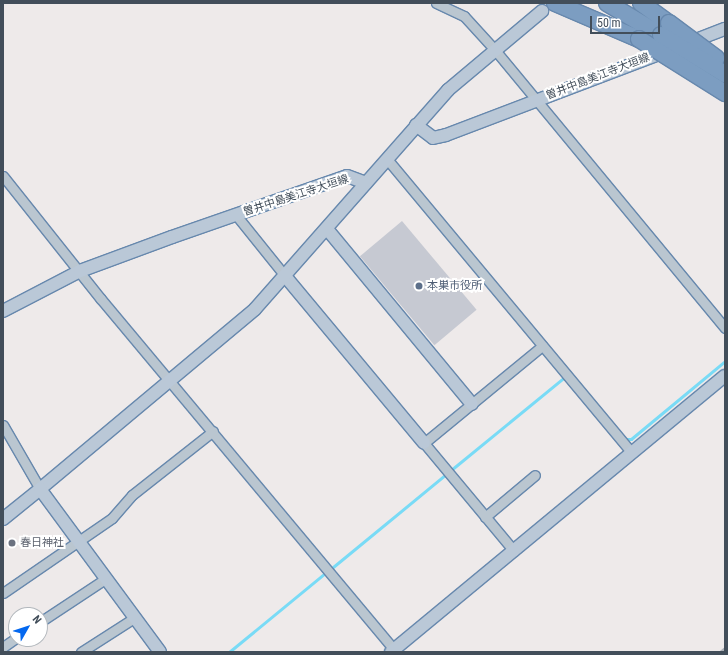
<!DOCTYPE html>
<html>
<head>
<meta charset="utf-8">
<style>
	body { margin:0 }
	#map { position:relative; width:728px; height:655px; overflow:hidden; background:#eeeaea; font-family:"Roboto Condensed","Noto Sans JP",sans-serif }
	div>[style] { position:absolute }
	[style*='--x'] { left:calc(var(--x)*1px); top:calc(var(--y)*1px); width:calc(var(--w)*1px); rotate:calc(var(--a)*1deg) }
	.stream>* { height:3px; margin:-1.5px; padding:0 1.5px; transform-origin:1.5px; border-radius:1.5px; background:#79dbf6 }
	.building>* { inset:0; background:#c6c9d2; transform-origin:0 0 }
	.roads { filter:drop-shadow(1px 0 #6788ad) drop-shadow(-1px 0 #6788ad) drop-shadow(0 1px #6788ad) drop-shadow(0 -1px #6788ad) }
	.street>* { height:9px; margin:-4.5px; padding:0 4.5px; transform-origin:4.5px; border-radius:4.5px; background:#bac6d0 }
	.secondary>* { height:12px; margin:-6px; padding:0 6px; transform-origin:6px; border-radius:6px; background:#bac8d7 }
	.highway>* { height:16px; margin:-8px; padding:0 8px; transform-origin:8px; border-radius:8px; background:#7c9dc1 }
	.rail>* { height:3px; margin:-1.5px; padding:0 1.5px; transform-origin:1.5px; border-radius:1.5px; background:#acb0b7 }
	.bridges { filter:drop-shadow(1px 0 #6788ad) drop-shadow(-1px 0 #6788ad) drop-shadow(0 1px #6788ad) drop-shadow(0 -1px #6788ad) }
	.highway-bridge>* { height:16px; margin:-8px; padding:0 8px; transform-origin:8px; border-radius:8px; background:#7c9dc1 }
	.dots>* { width:11px; height:11px; translate:-50% -50%; box-sizing:border-box; border:2px solid #fff; border-radius:50% }
	span { translate:-50% -50%; white-space:nowrap; text-align:center; line-height:1.15; -webkit-text-stroke:4px #fff; paint-order:stroke }
	.street-label { font-size:11px; color:#424e5a }
	.service-label { font-size:11px; color:#4e5e75 }
	.left { translate:0 -50%; text-align:left }
	.worship-label { font-size:11px; color:#5b616d }
	.frame { position:absolute; inset:0; border:4px solid #424e5a; pointer-events:none }
	.north { position:absolute; left:8px; top:607px; width:40px; height:40px; box-sizing:border-box; background:#fff; border:1px solid #b3b8bd; border-radius:50%; rotate:51deg; font-size:11px; font-weight:700; line-height:16px; text-align:center; color:#424e5a }
	.north::after { content:''; display:block; margin:auto; width:14px; height:18px; background:#0468ef; clip-path:polygon(50% 0,100% 100%,50% 72%,0 100%) }
	.scale { position:absolute; left:590px; top:16px; width:70px; height:18px; box-sizing:border-box; border:2px solid #424e5a; border-top:0; padding-left:5px; font-size:12px; line-height:14px; white-space:nowrap; color:#424e5a; -webkit-text-stroke:3px #fff; paint-order:stroke }
</style>
</head>
<body>
<div id="map">
	<div class="stream">
		<div style="--x:625;--y:439;--w:6;--a:0"></div>
		<div style="--x:631;--y:439;--w:122;--a:-39.7"></div>
		<div style="--x:451;--y:470;--w:149;--a:-39.3"></div>
		<div style="--x:333;--y:567;--w:145;--a:-39.4"></div>
		<div style="--x:229;--y:652;--w:123;--a:-39.4"></div>
	</div>
	<div class="building">
		<div style="left:402px;top:221px;width:116px;height:55px;rotate:50deg"></div>
	</div>
	<div class="roads">
		<div class="street">
			<div style="--x:436;--y:3;--w:31;--a:25"></div>
			<div style="--x:464;--y:16;--w:46;--a:47.6"></div>
			<div style="--x:495;--y:50;--w:361;--a:50.4"></div>
			<div style="--x:387;--y:159;--w:381;--a:50.2"></div>
			<div style="--x:3;--y:176;--w:157;--a:51.5"></div>
			<div style="--x:101;--y:299;--w:457;--a:50.1"></div>
			<div style="--x:236;--y:215;--w:78;--a:51.2"></div>
			<div style="--x:3;--y:425;--w:74;--a:60"></div>
			<div style="--x:485;--y:517;--w:65;--a:-40"></div>
			<div style="--x:514;--y:551;--w:141;--a:-129.8"></div>
			<div style="--x:424;--y:443;--w:153;--a:-39.4"></div>
			<div style="--x:3;--y:593;--w:132;--a:-34.5"></div>
			<div style="--x:112;--y:518;--w:30;--a:-49"></div>
			<div style="--x:132;--y:495;--w:103;--a:-38.3"></div>
			<div style="--x:40;--y:622;--w:78;--a:-33.5"></div>
			<div style="--x:3;--y:647;--w:16;--a:-35"></div>
			<div style="--x:81;--y:652;--w:63;--a:-32.7"></div>
		</div>
		<div class="secondary">
			<div style="--x:688;--y:43;--w:40;--a:-21"></div>
			<div style="--x:416;--y:125;--w:21;--a:37"></div>
			<div style="--x:433;--y:138;--w:13;--a:-13"></div>
			<div style="--x:446;--y:135;--w:236;--a:-20.8"></div>
			<div style="--x:327;--y:229;--w:227;--a:50.4"></div>
			<div style="--x:285;--y:276;--w:217;--a:50.2"></div>
			<div style="--x:3;--y:311;--w:87;--a:-27.5"></div>
			<div style="--x:80;--y:271;--w:98;--a:-20.3"></div>
			<div style="--x:172;--y:237;--w:185;--a:-19.2"></div>
			<div style="--x:347;--y:176;--w:20;--a:20"></div>
			<div style="--x:40;--y:489;--w:280;--a:-39.9"></div>
			<div style="--x:255;--y:309;--w:292;--a:-48.6"></div>
			<div style="--x:448;--y:90;--w:123;--a:-40"></div>
			<div style="--x:3;--y:519;--w:48;--a:-39"></div>
			<div style="--x:40;--y:489;--w:202;--a:53.6"></div>
			<div style="--x:391;--y:652;--w:433;--a:-39.6"></div>
		</div>
		<div class="highway">
			<div style="--x:555;--y:3;--w:91;--a:23.2"></div>
			<div style="--x:607;--y:3;--w:63;--a:30.7"></div>
			<div style="--x:641;--y:3;--w:34;--a:36"></div>
		</div>
	</div>
	<div class="rail">
		<div style="--x:720;--y:652;--w:6;--a:-39"></div>
	</div>
	<div class="bridges">
		<div class="highway-bridge">
			<div style="--x:669;--y:23;--w:59;--a:36.7"></div>
			<div style="--x:661;--y:35;--w:75;--a:31.4"></div>
			<div style="--x:639;--y:39;--w:102;--a:32.1"></div>
		</div>
	</div>
	<div class="dots">
		<div style="left:419px;top:286px;background:#5c6f8a"></div>
		<div style="left:12px;top:543px;background:#6b7280"></div>
	</div>
	<div class="street-label">
		<span style="left:598px;top:77px;rotate:-21deg">曽井中島美江寺大垣線</span>
		<span style="left:296px;top:196px;rotate:-18deg">曽井中島美江寺大垣線</span>
	</div>
	<div class="service-label">
		<span class="left" style="left:427px;top:286px">本巣市役所</span>
	</div>
	<div class="worship-label">
		<span class="left" style="left:20px;top:543px">春日神社</span>
	</div>
	<div class="frame"></div>
	<div class="north">N</div>
	<div class="scale">50 m</div>
</div>
</body>
</html>
